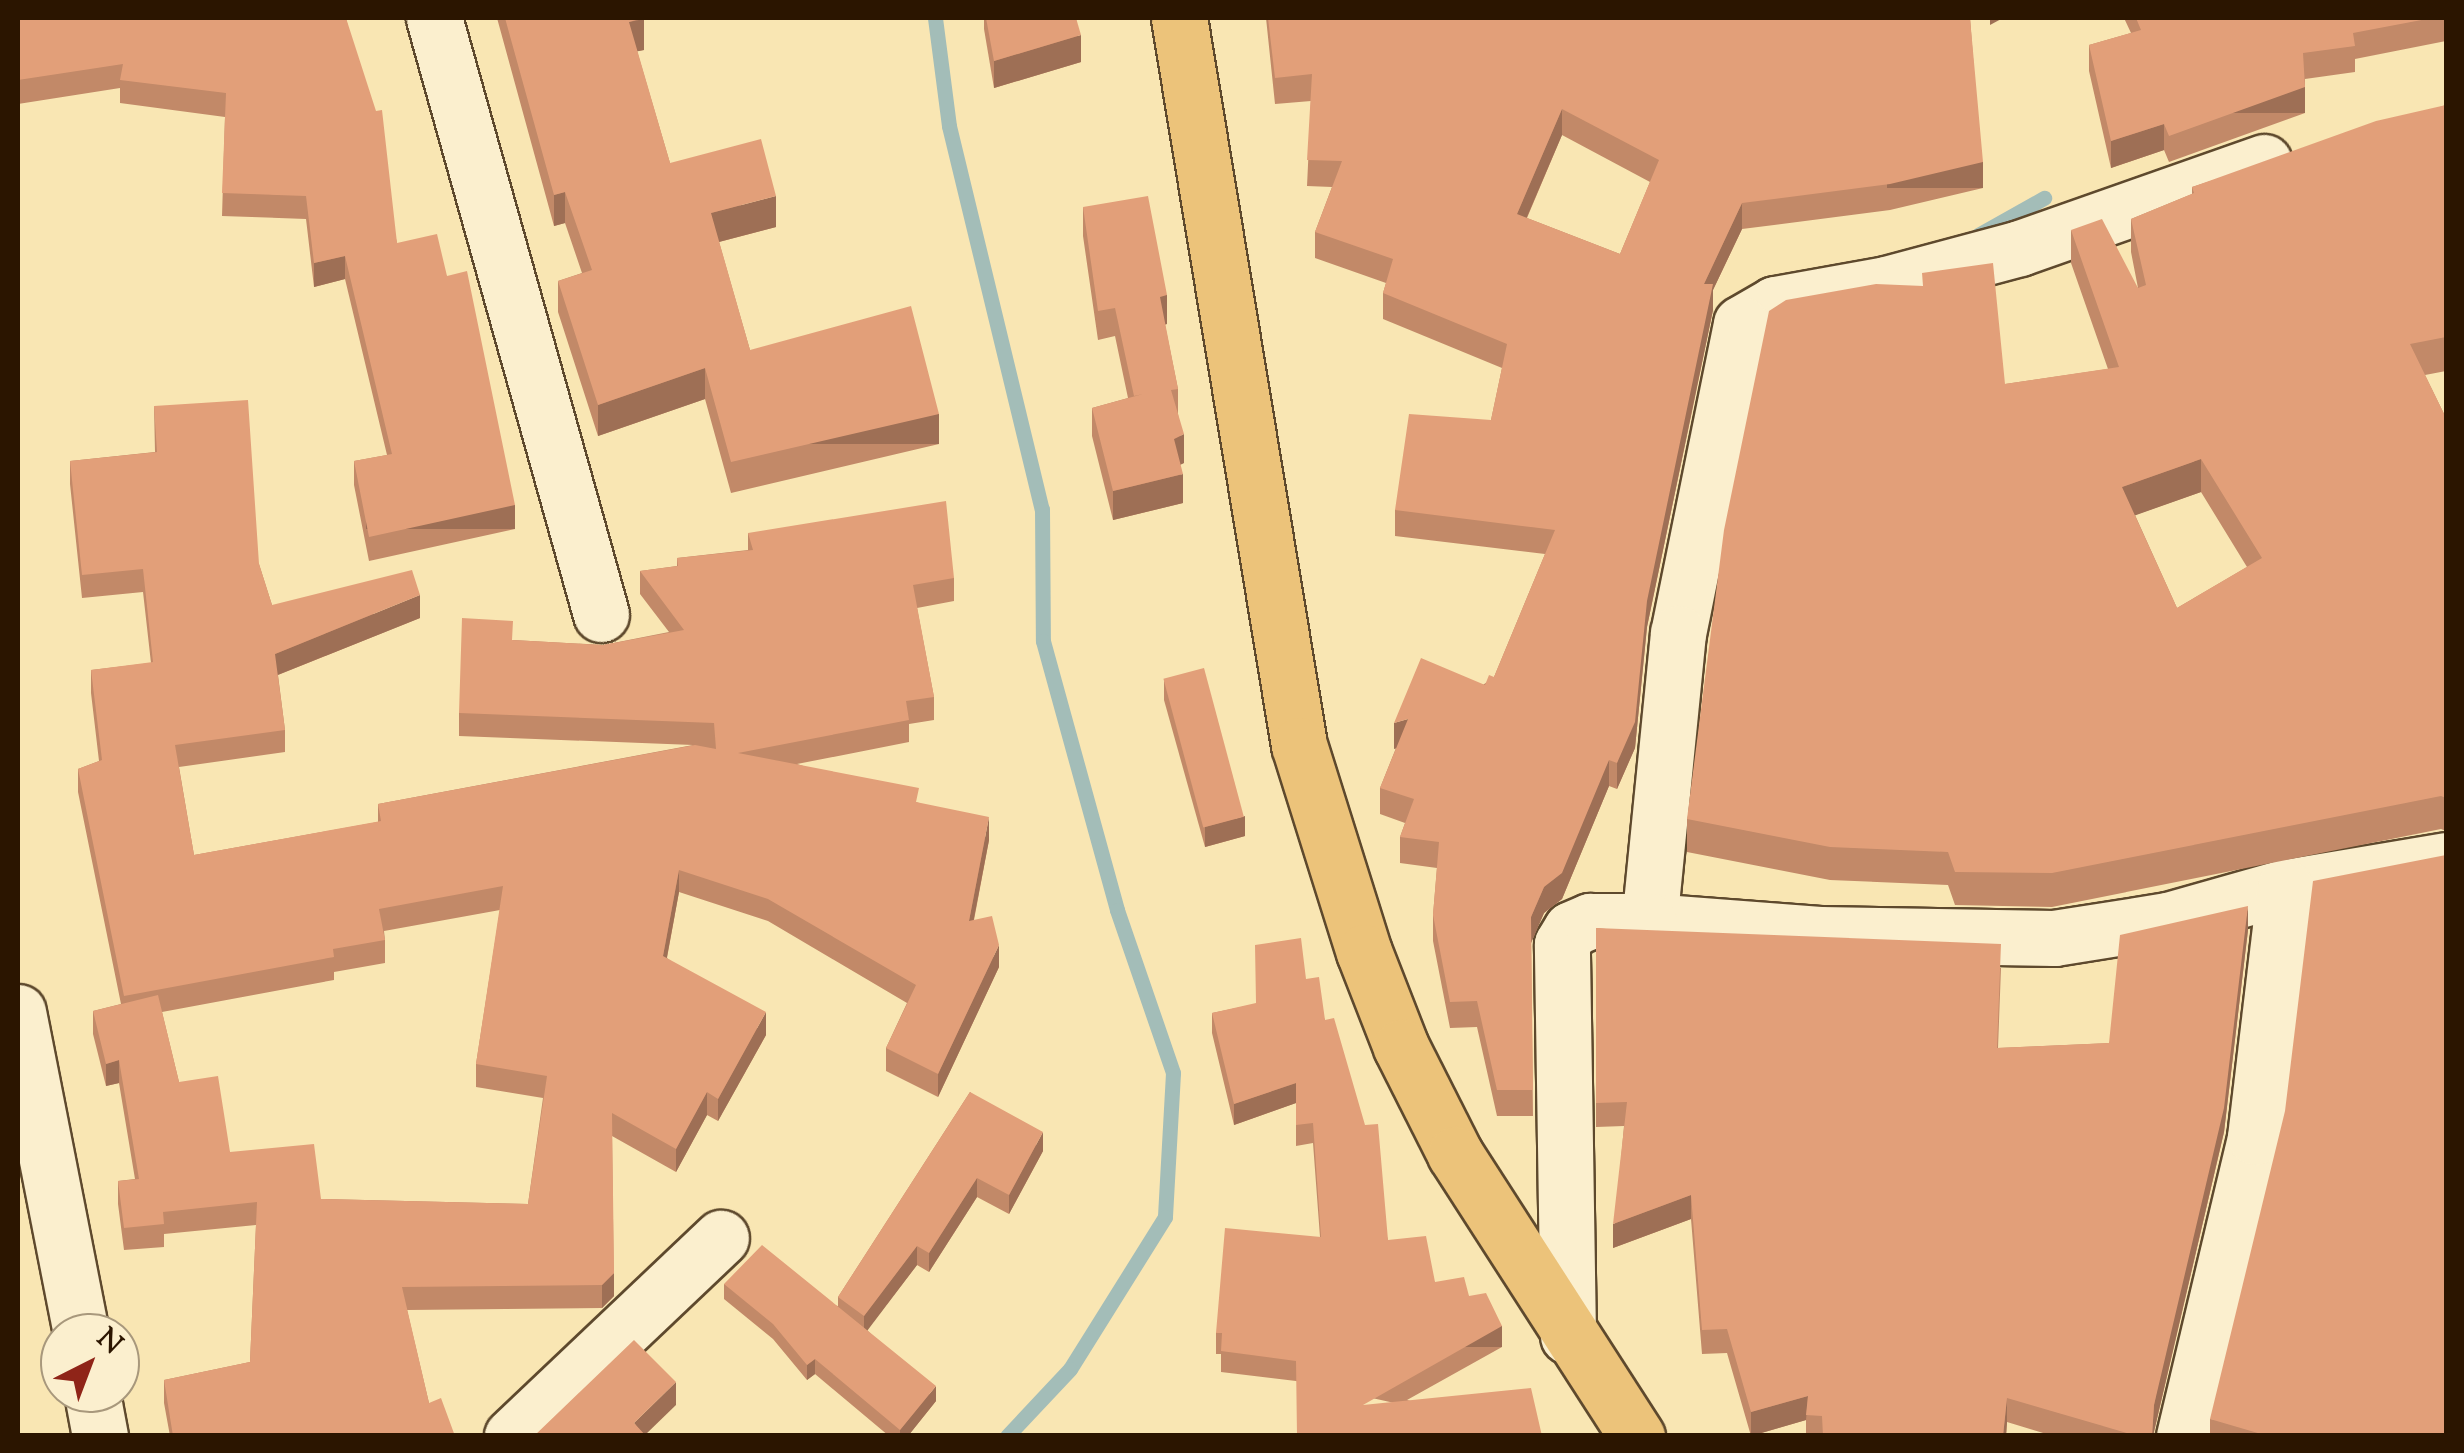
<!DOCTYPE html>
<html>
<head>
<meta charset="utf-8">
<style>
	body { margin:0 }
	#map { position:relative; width:2464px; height:1453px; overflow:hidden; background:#f9e6b3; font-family:"Sorts Mill Goudy",serif }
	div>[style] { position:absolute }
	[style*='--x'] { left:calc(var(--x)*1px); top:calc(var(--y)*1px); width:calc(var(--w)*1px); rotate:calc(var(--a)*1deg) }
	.stream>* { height:15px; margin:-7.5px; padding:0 7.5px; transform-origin:7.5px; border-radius:7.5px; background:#a3bdb8 }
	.roads { filter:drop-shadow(2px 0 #5e492d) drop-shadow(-2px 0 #5e492d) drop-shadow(0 2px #5e492d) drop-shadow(0 -2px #5e492d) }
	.minor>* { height:55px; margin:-27.5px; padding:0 27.5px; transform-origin:27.5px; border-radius:27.5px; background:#fbefce }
	.major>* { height:55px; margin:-27.5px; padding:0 27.5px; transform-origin:27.5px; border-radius:27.5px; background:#ecc37a }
	.wall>* { inset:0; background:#c28968 }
	.shaded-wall>* { inset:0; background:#9e6f55; transform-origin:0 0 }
	.building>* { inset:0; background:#e29f79; transform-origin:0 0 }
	span { translate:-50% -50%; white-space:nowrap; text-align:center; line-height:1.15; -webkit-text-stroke:8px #fbefce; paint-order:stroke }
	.frame { position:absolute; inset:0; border:20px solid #2b1500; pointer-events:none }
	.north { position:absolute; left:40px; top:1313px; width:100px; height:100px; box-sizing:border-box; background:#fbefce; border:2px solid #a8987c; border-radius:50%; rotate:42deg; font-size:28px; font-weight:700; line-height:40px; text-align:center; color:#2b1500 }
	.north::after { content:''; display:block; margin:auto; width:35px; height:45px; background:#8f2418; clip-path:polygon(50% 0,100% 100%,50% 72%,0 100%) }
</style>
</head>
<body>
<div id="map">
	<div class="stream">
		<div style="--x:935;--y:18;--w:109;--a:82.6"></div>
		<div style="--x:949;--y:126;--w:394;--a:76.4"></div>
		<div style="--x:1042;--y:509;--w:132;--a:89.6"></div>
		<div style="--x:1043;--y:641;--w:279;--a:74.6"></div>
		<div style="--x:1117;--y:910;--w:172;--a:71"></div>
		<div style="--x:1173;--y:1073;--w:144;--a:93.2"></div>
		<div style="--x:1165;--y:1217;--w:179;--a:122"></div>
		<div style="--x:1070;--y:1369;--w:92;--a:133.2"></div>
		<div style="--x:1978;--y:235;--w:76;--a:-29.3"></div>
	</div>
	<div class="roads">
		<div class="minor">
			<div style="--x:434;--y:18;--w:619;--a:74.35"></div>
			<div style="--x:2264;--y:162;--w:259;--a:160.6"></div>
			<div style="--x:2020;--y:248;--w:139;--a:165"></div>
			<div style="--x:1886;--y:284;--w:113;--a:169.8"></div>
			<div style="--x:1775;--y:304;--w:39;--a:150"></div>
			<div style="--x:1741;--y:324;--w:315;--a:101.5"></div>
			<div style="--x:1678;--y:633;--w:289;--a:95.7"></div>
			<div style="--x:1649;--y:921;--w:171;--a:4.3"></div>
			<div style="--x:1820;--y:934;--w:234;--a:1"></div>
			<div style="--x:2054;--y:938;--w:115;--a:-9"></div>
			<div style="--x:2168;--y:920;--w:122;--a:-15.8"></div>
			<div style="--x:2285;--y:887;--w:163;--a:-9.5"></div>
			<div style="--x:18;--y:1012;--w:327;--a:78.9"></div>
			<div style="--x:1568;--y:1336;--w:392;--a:-90.9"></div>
			<div style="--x:1562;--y:944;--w:17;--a:-59"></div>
			<div style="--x:1571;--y:929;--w:21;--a:-23"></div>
			<div style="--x:1590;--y:921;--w:59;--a:0"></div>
			<div style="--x:92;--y:1393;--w:44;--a:79.5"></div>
			<div style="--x:512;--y:1436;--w:288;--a:-43.5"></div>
			<div style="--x:2184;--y:1436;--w:307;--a:-76.6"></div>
			<div style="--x:2255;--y:1137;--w:252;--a:-83.2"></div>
		</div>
		<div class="major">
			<div style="--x:1179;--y:18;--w:737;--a:80.63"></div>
			<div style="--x:1299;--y:745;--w:217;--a:72.6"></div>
			<div style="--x:1364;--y:952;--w:102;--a:68.7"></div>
			<div style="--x:1401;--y:1047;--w:120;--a:63.2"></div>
			<div style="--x:1455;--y:1154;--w:336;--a:57.2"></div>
		</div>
	</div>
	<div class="wall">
		<div style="clip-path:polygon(18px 18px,346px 18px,397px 243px,447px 276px,515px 529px,369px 561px,354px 485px,354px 461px,387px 455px,345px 279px,314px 287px,306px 219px,222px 216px,225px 117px,120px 103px,120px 88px,18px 104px)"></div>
		<div style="clip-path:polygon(497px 18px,643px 18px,644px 50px,637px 51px,670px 163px,776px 227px,719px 242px,750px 350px,939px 444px,731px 493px,705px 399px,598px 436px,558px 312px,558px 281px,582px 273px,565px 223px,554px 226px)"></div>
		<div style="clip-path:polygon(984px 18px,1076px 18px,1081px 62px,994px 88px,984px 29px)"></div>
		<div style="clip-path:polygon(evenodd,1266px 18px,1970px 18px,1983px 188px,1890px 210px,1742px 229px,1713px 290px,1713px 310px,1647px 627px,1635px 748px,1617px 789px,1609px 786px,1562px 899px,1544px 913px,1531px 943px,1533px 1116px,1497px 1116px,1477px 1027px,1450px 1028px,1433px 941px,1433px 915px,1437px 868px,1400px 863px,1400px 837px,1405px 823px,1380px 814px,1380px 788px,1396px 748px,1394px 749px,1494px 677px,1545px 554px,1395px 536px,1395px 510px,1491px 420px,1502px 368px,1383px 319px,1383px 293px,1386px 283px,1315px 258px,1315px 232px,1332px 187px,1307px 186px,1311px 101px,1275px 104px,1266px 18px,1562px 135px,1650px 182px,1620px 254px,1527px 218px,1562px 135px)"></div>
		<div style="clip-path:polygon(2124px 18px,2446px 18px,2446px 41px,2355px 59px,2355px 72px,2305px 79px,2305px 113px,2169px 162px,2164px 150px,2111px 168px,2089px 71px,2089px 45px,2131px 33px)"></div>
		<div style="clip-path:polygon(evenodd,2446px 105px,2446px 371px,2425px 375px,2446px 418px,2446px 831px,2441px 829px,2052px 907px,1955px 905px,1948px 885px,1830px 880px,1687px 852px,1687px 819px,2005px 384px,2108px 369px,2071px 263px,2071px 230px,2138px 288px,2131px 252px,2131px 219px,2192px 194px,2192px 187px,2446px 105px,2201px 492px,2247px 567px,2177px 608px,2135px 515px,2201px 492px)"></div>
		<div style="clip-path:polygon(1083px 207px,1167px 324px,1165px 325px,1178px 389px,1178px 414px,1184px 463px,1180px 464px,1183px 503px,1113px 520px,1092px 436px,1092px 408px,1128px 398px,1115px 336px,1098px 340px,1083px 236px)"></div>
		<div style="clip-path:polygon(evenodd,154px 406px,259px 564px,272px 605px,420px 618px,278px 675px,285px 730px,285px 752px,179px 767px,194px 855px,378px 822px,378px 804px,693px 745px,459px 736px,459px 713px,513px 640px,603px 645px,669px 632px,640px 594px,640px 571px,677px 566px,677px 558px,748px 550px,748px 533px,954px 578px,954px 601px,917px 608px,934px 697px,934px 720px,909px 724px,909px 742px,797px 764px,919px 803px,989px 840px,974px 920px,999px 967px,938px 1097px,886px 1071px,886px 1048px,907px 1003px,768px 921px,679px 892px,667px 958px,766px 1035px,718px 1121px,707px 1115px,676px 1172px,612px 1136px,614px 1296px,602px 1308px,407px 1310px,429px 1403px,455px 1436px,170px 1436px,164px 1403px,164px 1380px,250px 1362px,256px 1225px,164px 1234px,164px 1247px,124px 1250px,118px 1204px,118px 1181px,135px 1179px,119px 1083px,106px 1086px,93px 1034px,93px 1011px,121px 1004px,78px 792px,78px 769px,99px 761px,91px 693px,91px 670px,151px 663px,143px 592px,82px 598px,70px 484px,70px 461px,155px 452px,154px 406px,500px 910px,476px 1064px,476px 1087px,543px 1098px,528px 1204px,321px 1199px,230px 1152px,179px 1082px,162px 1012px,334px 980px,334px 972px,385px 963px,385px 940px,384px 931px,500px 910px)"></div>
		<div style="clip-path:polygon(1164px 680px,1245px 836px,1205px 847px,1164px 700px)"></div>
		<div style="clip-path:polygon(1596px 928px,2001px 968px,1998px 1048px,2109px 1043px,2248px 930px,2224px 1132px,2153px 1436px,2053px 1436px,2007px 1422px,2006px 1436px,1806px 1436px,1806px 1420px,1751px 1436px,1727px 1353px,1702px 1354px,1691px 1219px,1613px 1248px,1624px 1126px,1596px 1127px)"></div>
		<div style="clip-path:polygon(1306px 979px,1325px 1020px,1388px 1240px,1435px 1282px,1469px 1296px,1502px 1347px,1407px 1400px,1542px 1436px,1296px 1381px,1221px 1372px,1221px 1354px,1216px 1354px,1216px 1333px,1320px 1237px,1313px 1143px,1296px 1146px,1296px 1103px,1234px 1125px,1212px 1033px,1212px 1013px,1256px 1004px)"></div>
		<div style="clip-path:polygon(970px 1092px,1043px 1151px,1009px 1214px,977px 1197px,929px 1272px,917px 1265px,867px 1330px,936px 1401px,908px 1436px,889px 1436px,815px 1374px,807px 1380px,773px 1339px,724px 1299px,724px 1284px,838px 1306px,838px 1297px)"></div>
		<div style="clip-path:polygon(2210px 1419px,2446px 1436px,2210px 1436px)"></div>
	</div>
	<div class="shaded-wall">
		<div style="clip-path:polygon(1990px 18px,2003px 18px,1990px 25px)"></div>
		<div style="clip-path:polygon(644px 19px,644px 50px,629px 53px,629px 22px)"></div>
		<div style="clip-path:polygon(1081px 35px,1081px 62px,994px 88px,994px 61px)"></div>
		<div style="left:2305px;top:87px;width:26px;height:145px;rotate:90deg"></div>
		<div style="clip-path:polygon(1562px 109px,1562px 135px,1517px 240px,1517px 214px)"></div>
		<div style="clip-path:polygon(2164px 124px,2164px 150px,2111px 168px,2111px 141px)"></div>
		<div style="left:1983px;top:162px;width:26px;height:96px;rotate:90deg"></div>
		<div style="clip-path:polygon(565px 192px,565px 223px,554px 226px,554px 195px)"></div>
		<div style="clip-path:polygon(776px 196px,776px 227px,711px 244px,711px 213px)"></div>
		<div style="clip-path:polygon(1742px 203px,1742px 229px,1713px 290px,1713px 310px,1647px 627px,1635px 748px,1617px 789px,1617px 763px,1704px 284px)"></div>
		<div style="clip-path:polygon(345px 256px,345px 279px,314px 287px,314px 263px)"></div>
		<div style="left:1167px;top:295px;width:29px;height:7px;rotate:90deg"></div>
		<div style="clip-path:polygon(705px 368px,705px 399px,598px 436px,598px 405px)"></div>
		<div style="left:939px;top:414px;width:30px;height:213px;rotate:90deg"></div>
		<div style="clip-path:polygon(1184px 434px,1184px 463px,1174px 468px,1174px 439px)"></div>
		<div style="clip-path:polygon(2201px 459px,2201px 492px,2122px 520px,2122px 487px)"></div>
		<div style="clip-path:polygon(1183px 474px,1183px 503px,1113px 520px,1113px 491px)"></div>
		<div style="left:515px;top:505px;width:24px;height:149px;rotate:90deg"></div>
		<div style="clip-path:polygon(420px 595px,420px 618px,275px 676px,275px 654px)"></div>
		<div style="clip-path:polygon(1408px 719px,1408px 745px,1394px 749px,1394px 723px)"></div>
		<div style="clip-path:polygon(1609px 760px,1609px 786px,1562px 899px,1544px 913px,1531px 943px,1531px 917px,1544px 887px)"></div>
		<div style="clip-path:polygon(1245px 816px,1245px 836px,1205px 847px,1205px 827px)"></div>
		<div style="clip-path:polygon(989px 817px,989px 840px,969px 944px,969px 921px)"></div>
		<div style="clip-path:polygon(679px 870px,679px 892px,663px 978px,663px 956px)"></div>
		<div style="clip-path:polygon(2248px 906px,2248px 930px,2224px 1132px,2153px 1436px,2152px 1436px,2154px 1405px)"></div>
		<div style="clip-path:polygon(999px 945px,999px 967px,938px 1097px,938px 1074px)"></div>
		<div style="clip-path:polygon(766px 1012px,766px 1035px,718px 1121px,718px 1099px)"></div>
		<div style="clip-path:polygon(119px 1060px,119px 1083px,106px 1086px,106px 1064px)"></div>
		<div style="clip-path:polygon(1296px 1083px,1296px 1103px,1234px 1125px,1234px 1104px)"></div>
		<div style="clip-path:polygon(707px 1092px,707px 1115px,676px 1172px,676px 1149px)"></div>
		<div style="clip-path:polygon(1043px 1132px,1043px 1151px,1009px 1214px,1009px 1195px)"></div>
		<div style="clip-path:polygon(977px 1178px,977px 1197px,929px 1272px,929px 1253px)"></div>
		<div style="clip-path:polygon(1691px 1195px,1691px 1219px,1613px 1248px,1613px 1224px)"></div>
		<div style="clip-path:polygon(917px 1246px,917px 1265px,864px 1335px,864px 1316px)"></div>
		<div style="clip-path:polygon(614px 1273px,614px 1296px,602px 1308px,602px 1285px)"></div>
		<div style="left:1502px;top:1326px;width:21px;height:160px;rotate:90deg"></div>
		<div style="clip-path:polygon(815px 1359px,815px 1374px,807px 1380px,807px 1365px)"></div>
		<div style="clip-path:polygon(676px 1382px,676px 1405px,644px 1436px,634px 1423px)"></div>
		<div style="clip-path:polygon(936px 1386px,936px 1401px,908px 1436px,900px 1436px,900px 1430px)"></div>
		<div style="clip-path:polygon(1808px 1396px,1806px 1420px,1751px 1436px,1751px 1412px)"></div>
		<div style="clip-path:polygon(2007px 1398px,2007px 1422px,2006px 1436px,2003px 1436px)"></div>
	</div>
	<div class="building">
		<div style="clip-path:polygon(18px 18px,346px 18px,376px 111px,382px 110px,397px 243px,437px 234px,447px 276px,467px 271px,515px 505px,369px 537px,354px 461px,392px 454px,345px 256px,314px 263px,306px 196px,222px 193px,226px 93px,120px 80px,123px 64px,18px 80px)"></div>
		<div style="clip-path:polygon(505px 18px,643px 18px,629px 22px,670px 163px,761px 139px,776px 196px,711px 213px,750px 350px,911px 306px,939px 414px,731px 462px,705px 368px,598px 405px,558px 281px,592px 270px,565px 192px,554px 195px)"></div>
		<div style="clip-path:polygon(986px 18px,1076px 18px,1081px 35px,994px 61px)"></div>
		<div style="clip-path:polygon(evenodd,1268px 18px,1970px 18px,1983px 162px,1890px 184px,1742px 203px,1704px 284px,1713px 284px,1647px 601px,1635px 722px,1617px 763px,1609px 760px,1562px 873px,1544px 887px,1531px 917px,1533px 1090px,1497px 1090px,1477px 1001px,1450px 1002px,1433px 915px,1439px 842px,1400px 837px,1414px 799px,1380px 788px,1408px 719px,1394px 723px,1421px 658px,1485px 685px,1489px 675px,1494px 677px,1555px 530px,1395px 510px,1409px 414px,1491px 420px,1507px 344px,1383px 293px,1393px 259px,1315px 232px,1342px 161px,1307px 160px,1312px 74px,1275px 78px,1268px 18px,1562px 109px,1659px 160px,1620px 254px,1517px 214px,1562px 109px)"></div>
		<div style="clip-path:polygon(2136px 18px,2432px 18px,2353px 33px,2355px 46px,2303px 53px,2305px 87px,2169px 136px,2164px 124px,2111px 141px,2089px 45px,2141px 30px)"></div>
		<div style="clip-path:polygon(evenodd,2446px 105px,2446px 337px,2410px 344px,2446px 418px,2446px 798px,2441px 796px,2052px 873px,1955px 872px,1948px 852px,1830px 847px,1687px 819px,1724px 530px,1769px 311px,1786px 300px,1876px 284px,1923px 286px,1922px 273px,1993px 263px,2005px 384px,2119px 367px,2071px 230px,2102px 219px,2138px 288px,2146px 285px,2131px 219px,2194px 193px,2192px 187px,2376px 121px,2446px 105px,2201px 459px,2262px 558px,2177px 608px,2122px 487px,2201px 459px)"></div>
		<div style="clip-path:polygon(1148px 196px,1167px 295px,1160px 297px,1178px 389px,1171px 390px,1184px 434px,1174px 439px,1183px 474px,1113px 491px,1092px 408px,1143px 394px,1134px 396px,1115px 308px,1098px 311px,1083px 207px)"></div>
		<div style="clip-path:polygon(248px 400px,259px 564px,272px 605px,412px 570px,420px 595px,275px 654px,285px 730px,175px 745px,194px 855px,381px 821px,378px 804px,695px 745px,716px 749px,714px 723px,459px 713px,462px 618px,513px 621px,512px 640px,603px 645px,684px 630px,640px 571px,678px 566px,677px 558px,753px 550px,748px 533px,946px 501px,954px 578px,913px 585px,934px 697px,906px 701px,909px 720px,738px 753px,919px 788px,916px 802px,989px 817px,969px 921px,992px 916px,999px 945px,938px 1074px,886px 1048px,916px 985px,768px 899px,679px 870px,663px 956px,766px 1012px,718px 1099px,707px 1092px,676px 1149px,612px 1113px,614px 1273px,602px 1285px,402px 1287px,429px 1403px,441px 1398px,455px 1436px,173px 1436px,164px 1380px,250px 1362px,257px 1202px,163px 1212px,164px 1224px,124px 1228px,118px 1181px,139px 1179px,119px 1060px,106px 1064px,93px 1011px,158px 995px,179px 1082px,218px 1076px,230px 1152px,314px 1144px,321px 1199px,528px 1204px,547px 1076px,476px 1064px,503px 886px,379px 909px,385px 940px,333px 949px,334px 957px,124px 996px,78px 769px,102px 760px,91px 670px,153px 662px,143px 569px,82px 575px,70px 461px,157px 452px,154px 406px)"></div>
		<div style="left:1204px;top:668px;width:154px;height:42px;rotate:75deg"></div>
		<div style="clip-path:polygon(2446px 855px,2446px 1436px,2268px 1436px,2210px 1419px,2285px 1111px,2313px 881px)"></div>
		<div style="clip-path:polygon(2248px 906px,2224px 1108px,2154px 1405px,2152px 1436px,2137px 1436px,2007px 1398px,2003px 1436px,1823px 1436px,1822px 1416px,1806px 1415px,1808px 1396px,1751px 1412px,1727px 1329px,1702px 1330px,1691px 1195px,1613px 1224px,1627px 1102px,1596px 1103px,1596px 928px,2001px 944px,1997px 1048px,2109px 1043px,2120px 935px)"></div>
		<div style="clip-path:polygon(1301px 938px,1306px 979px,1319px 977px,1325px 1020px,1334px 1018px,1365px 1125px,1378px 1124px,1388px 1240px,1426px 1236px,1435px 1282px,1464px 1277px,1469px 1296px,1486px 1293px,1502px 1326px,1363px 1405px,1531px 1388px,1542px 1436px,1297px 1436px,1296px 1361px,1221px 1351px,1222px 1333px,1216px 1333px,1225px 1228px,1321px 1237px,1313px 1123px,1296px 1125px,1296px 1083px,1234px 1104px,1212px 1013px,1256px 1003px,1255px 945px)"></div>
		<div style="clip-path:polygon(970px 1092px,1043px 1132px,1009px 1195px,977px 1178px,929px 1253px,917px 1246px,864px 1316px,838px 1297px)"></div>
		<div style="clip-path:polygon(762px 1245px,936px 1386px,900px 1430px,815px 1359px,807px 1365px,773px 1324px,724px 1284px)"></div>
		<div style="clip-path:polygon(634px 1340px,676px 1382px,634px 1423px,646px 1436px,534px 1436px)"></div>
	</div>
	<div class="frame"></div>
	<div class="north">N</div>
</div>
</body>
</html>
